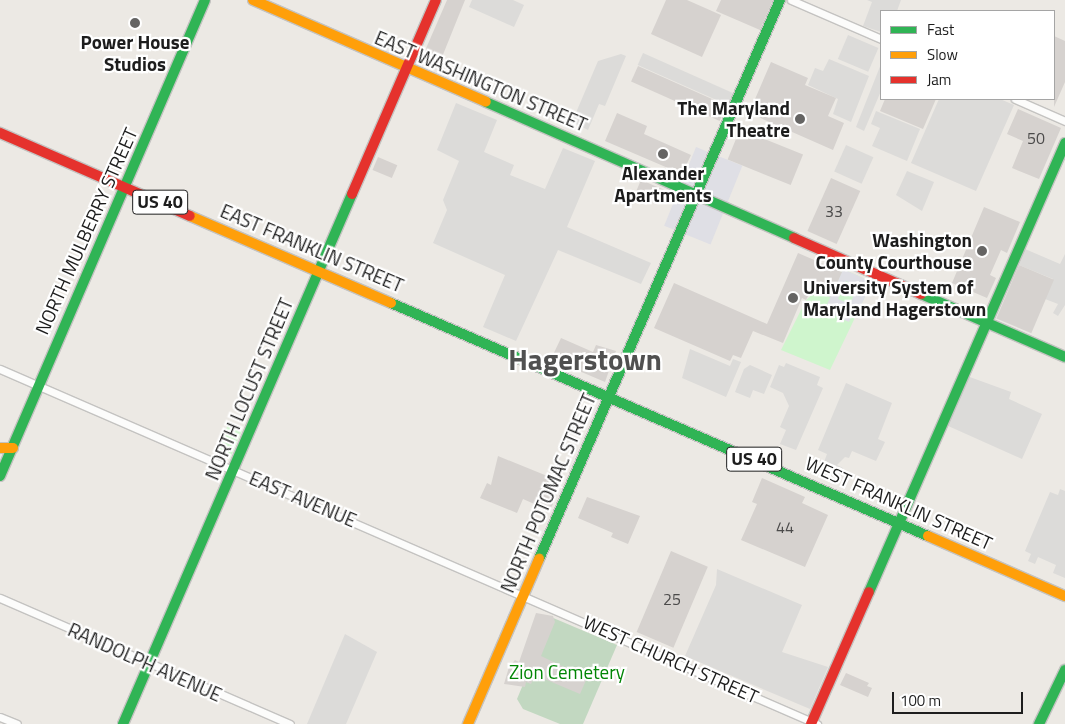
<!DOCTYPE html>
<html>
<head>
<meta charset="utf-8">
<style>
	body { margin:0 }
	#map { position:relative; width:1065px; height:724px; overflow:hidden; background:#ece9e4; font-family:"Titillium Web",sans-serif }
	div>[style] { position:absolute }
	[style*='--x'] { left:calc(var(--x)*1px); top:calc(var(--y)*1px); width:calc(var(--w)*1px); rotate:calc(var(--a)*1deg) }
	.cemetery>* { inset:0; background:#c2d8c1 }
	.park>* { inset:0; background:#cff5cd; transform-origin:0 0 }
	.parking>* { inset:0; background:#dcdbd9; transform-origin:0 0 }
	.plaza>* { inset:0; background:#dfdfe5; transform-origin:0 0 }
	.building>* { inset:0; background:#d6d2cf; transform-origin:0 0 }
	.roads { filter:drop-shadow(1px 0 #c4c3c1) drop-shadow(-1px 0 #c4c3c1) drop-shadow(0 1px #c4c3c1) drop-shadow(0 -1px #c4c3c1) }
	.street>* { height:7px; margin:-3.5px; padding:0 3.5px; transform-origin:3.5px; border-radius:3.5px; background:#fcfcfb }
	.fast>* { height:10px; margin:-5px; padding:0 5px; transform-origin:5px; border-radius:5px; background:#30b455 }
	.slow>* { height:10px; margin:-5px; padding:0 5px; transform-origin:5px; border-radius:5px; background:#ff9f0a }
	.jam>* { height:10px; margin:-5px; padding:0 5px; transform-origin:5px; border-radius:5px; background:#e5322d }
	.dots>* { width:14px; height:14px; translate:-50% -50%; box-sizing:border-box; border:2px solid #fff; border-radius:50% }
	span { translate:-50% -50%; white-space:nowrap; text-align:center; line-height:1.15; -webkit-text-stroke:4.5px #fff; paint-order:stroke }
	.number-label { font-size:16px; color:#4b4a4a }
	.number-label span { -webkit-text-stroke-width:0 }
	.shield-label span { padding:1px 4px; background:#fff; border:1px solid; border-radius:4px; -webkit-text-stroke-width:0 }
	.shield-label { font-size:18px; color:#1d1d1d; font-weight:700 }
	.poi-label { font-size:19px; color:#1d1d1d; font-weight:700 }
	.right { translate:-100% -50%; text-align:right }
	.left { translate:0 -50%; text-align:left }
	.street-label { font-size:19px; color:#1d1d1d }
	.park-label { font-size:19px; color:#008504 }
	.town-label { font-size:29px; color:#505050; font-weight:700 }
	.legend { position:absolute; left:880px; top:10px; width:175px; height:90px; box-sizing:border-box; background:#fff; border:1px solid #a5a5a5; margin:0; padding:6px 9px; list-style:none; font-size:15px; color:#1d1d1d }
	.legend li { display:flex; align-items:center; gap:10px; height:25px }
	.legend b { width:25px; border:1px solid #a5a5a5 }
	.scale { position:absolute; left:892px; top:692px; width:131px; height:22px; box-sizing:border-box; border:2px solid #1d1d1d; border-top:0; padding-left:6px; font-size:15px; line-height:18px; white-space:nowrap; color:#1d1d1d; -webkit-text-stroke:4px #fff; paint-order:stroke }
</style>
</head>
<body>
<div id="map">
	<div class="cemetery">
		<div style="clip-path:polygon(551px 617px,617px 645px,583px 724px,560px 724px,523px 709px,517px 699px)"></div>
	</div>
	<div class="park">
		<div style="clip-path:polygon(843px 269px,872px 282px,830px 370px,781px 350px,806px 300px,814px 293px,830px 297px)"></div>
		<div style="left:228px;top:425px;width:15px;height:31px;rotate:23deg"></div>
	</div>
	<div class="parking">
		<div style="clip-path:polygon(472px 0,513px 0,524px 5px,514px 27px,469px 7px)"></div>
		<div style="clip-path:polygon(867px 0,901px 0,897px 11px,881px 11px,881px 32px,863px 26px,872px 2px)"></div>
		<div style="left:848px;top:35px;width:33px;height:26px;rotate:23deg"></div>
		<div style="left:643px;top:53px;width:99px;height:13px;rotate:24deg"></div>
		<div style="clip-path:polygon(621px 54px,626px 56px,605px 106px,599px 104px,588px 130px,572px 122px,598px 61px)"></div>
		<div style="clip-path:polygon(829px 59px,869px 76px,851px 122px,833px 114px,838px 99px,808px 85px,815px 68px,823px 71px)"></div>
		<div style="clip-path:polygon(881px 64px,881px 91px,864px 131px,856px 127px)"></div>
		<div style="clip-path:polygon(939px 99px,1000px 99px,1014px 105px,976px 191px,911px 163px)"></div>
		<div style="clip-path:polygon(456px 103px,497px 120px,484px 152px,514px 165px,510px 175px,545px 189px,563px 148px,595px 161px,567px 227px,651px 263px,641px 284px,558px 250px,516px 341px,483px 327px,505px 275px,433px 243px,447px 210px,443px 200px,459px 161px,437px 150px)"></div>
		<div style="clip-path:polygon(876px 111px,920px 129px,907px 161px,872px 146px,880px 128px,871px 124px)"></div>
		<div style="left:846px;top:145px;width:30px;height:29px;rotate:24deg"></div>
		<div style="clip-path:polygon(907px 171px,934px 182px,922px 211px,896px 195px)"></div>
		<div style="clip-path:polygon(1025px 249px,1060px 264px,1065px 254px,1065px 305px,1058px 316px,1053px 313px,1058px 304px,1045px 299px,1053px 279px,1019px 265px)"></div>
		<div style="clip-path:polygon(690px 349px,730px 366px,733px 359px,741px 362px,726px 397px,682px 378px)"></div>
		<div style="clip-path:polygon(786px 363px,820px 377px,817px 385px,823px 388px,796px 450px,780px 444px,786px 430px,780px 427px,789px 406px,783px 393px,770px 387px,779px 365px,784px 367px)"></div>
		<div style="clip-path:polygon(750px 365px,772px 375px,764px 394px,753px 390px,750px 398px,735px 392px,744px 369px)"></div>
		<div style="clip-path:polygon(967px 376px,1011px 392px,1009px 399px,1042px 414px,1022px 459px,946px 425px)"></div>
		<div style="clip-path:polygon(846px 383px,892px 403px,878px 439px,885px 442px,876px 461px,852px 451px,849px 458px,845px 457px,837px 465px,843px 468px,839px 477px,811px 467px,815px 458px,824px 462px,827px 454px,818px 450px)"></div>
		<div style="clip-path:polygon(1060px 489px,1065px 491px,1065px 578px,1053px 573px,1056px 565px,1038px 557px,1035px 564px,1028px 561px,1031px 554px,1025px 551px,1050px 492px,1058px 495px)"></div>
		<div style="clip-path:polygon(717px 569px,802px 605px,782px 652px,828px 667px,810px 709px,685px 656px,716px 585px)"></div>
		<div style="clip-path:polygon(345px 634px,377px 652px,346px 724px,307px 724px)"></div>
	</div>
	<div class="plaza">
		<div style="left:696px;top:147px;width:50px;height:85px;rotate:22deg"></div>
		<div style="clip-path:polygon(evenodd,843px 269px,872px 282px,857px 314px,853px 313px,849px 322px,824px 311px,843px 269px,846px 281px,857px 287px,850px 304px,838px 299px,846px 281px)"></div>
	</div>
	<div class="building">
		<div style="clip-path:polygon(447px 0,465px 0,438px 67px,421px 60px)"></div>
		<div style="clip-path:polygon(666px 0,687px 0,721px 15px,702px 57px,651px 34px)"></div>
		<div style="clip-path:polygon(721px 0,773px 0,760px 30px,716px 11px)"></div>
		<div style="clip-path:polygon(1054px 36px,1065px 41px,1065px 82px,1054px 107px)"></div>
		<div style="clip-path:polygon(771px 62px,808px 78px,805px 85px,836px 98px,828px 116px,844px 123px,833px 150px,749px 113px)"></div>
		<div style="left:638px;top:66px;width:97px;height:17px;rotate:24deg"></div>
		<div style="clip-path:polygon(885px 99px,936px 99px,923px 129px,880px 111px)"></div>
		<div style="clip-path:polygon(1018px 109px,1061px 128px,1039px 179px,1012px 168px,1023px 141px,1007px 134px)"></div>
		<div style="clip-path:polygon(617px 113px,647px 126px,644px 134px,691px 155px,682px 174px,605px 141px)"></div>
		<div style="left:740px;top:129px;width:68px;height:33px;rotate:22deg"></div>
		<div style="left:378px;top:157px;width:21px;height:14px;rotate:23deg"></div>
		<div style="left:831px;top:178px;width:32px;height:58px;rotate:24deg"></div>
		<div style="left:641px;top:180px;width:30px;height:12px;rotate:23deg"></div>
		<div style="clip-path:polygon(984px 207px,1020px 222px,1007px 253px,1001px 250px,990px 275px,996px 278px,987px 298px,952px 283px)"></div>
		<div style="clip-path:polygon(798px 253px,842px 272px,831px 297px,810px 292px,806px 300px,802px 298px,783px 343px,753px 331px,741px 358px,733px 355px,730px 361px,654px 328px,674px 283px,767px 324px)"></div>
		<div style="left:1019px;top:265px;width:38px;height:58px;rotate:23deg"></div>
		<div style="clip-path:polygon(561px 338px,593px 352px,596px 345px,616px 351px,605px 382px,551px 359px)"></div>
		<div style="clip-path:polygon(498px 456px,562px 482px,550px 511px,523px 499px,517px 513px,480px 498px,487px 483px,491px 485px)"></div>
		<div style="clip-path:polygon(762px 478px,805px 497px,802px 503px,828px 515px,805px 567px,741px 540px,757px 504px,752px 502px)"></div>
		<div style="clip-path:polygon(587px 497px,640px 516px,628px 544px,611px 537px,613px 533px,578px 518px)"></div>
		<div style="left:671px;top:551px;width:40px;height:88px;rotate:23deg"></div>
		<div style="clip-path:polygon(536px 613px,553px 616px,555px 622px,541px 656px,587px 678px,580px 694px,535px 675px,531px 684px,526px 682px,525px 687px,504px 684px,509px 667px,515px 660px,519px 662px)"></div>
		<div style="clip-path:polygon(846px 673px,869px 683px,867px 686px,872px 688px,868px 697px,840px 685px)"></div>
	</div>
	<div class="roads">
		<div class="street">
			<div style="--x:791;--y:0;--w:98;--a:23.4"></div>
			<div style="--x:1015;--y:99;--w:55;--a:23.7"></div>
			<div style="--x:0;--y:369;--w:891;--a:23.49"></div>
			<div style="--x:0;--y:598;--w:316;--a:23.5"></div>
			<div style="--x:0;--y:717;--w:18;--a:22"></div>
		</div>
		<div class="fast">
			<div style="--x:486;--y:102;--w:337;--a:23.8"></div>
			<div style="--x:921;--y:294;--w:157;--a:23.6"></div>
			<div style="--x:391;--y:303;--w:585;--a:23.46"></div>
			<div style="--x:0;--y:476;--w:518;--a:-66.7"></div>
			<div style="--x:539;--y:559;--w:609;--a:-66.68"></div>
			<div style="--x:869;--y:592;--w:490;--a:-66.4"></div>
			<div style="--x:123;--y:724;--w:577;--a:-66.63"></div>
			<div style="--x:1039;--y:724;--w:60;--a:-64.3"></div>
		</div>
		<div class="slow">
			<div style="--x:253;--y:0;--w:254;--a:23.6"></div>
			<div style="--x:190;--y:216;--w:219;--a:23.4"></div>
			<div style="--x:0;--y:448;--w:13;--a:0"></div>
			<div style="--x:928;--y:536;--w:150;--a:23.7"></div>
			<div style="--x:468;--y:724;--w:180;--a:-66.7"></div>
		</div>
		<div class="jam">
			<div style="--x:0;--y:133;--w:207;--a:23.6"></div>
			<div style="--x:352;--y:194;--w:211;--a:-66.6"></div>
			<div style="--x:794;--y:238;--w:139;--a:23.8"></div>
			<div style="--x:811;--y:724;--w:144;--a:-66.3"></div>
		</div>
	</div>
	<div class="dots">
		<div style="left:135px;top:23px;background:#656463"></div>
		<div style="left:800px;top:119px;background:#656463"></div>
		<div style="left:663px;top:154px;background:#656463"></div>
		<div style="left:982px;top:251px;background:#656463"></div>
		<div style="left:793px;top:298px;background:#656463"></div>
	</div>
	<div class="number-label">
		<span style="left:1036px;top:138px">50</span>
		<span style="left:834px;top:211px">33</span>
		<span style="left:785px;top:527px">44</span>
		<span style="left:672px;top:599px">25</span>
	</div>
	<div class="shield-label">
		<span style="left:160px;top:202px">US 40</span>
		<span style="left:754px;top:459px">US 40</span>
	</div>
	<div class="poi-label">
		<span style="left:135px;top:53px">Power House<br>Studios</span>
		<span class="right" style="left:790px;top:119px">The Maryland<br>Theatre</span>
		<span style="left:663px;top:184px">Alexander<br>Apartments</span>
		<span class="right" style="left:972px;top:251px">Washington<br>County Courthouse</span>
		<span class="left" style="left:803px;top:298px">University System of<br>Maryland Hagerstown</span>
	</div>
	<div class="street-label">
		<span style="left:481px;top:81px;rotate:23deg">EAST WASHINGTON STREET</span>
		<span style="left:86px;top:231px;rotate:-66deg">NORTH MULBERRY STREET</span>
		<span style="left:312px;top:248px;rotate:23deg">EAST FRANKLIN STREET</span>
		<span style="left:249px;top:389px;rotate:-67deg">NORTH LOCUST STREET</span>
		<span style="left:548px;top:493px;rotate:-67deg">NORTH POTOMAC STREET</span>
		<span style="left:303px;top:499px;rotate:23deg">EAST AVENUE</span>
		<span style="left:899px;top:503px;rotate:24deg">WEST FRANKLIN STREET</span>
		<span style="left:671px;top:659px;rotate:24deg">WEST CHURCH STREET</span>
		<span style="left:145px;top:662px;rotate:24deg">RANDOLPH AVENUE</span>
	</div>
	<div class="park-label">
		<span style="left:567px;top:672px">Zion Cemetery</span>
	</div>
	<div class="town-label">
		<span style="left:585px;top:360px">Hagerstown</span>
	</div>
	<ul class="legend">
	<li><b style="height:6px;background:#30b455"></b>Fast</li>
	<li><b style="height:6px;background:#ff9f0a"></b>Slow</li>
	<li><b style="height:6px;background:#e5322d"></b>Jam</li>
	</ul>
	<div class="scale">100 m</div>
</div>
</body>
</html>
